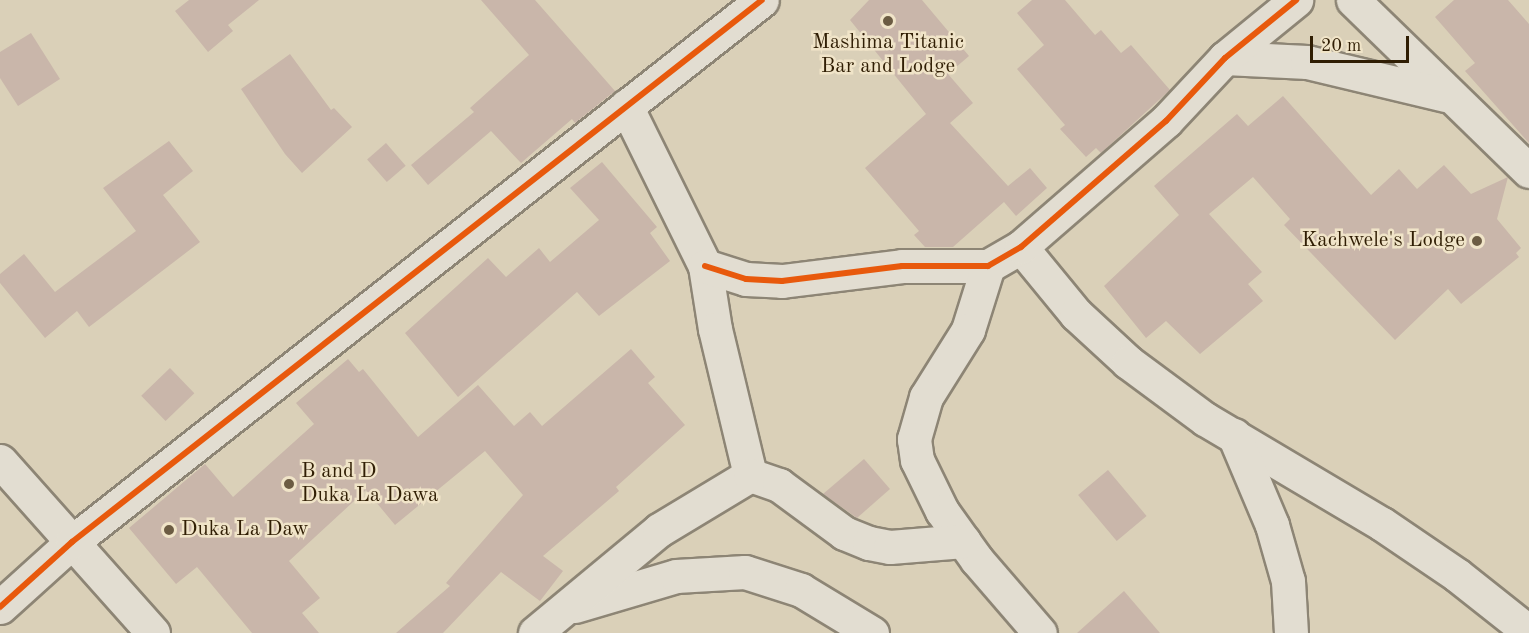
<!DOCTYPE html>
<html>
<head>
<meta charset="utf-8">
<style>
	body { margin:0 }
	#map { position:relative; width:1529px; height:633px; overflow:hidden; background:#dad0b8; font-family:"Old Standard TT",serif }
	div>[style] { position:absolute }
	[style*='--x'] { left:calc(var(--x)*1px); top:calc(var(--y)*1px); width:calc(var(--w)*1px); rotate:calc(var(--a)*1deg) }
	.building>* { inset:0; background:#c9b6aa; transform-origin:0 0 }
	.roads { filter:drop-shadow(2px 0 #8d8575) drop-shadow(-2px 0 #8d8575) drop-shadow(0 2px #8d8575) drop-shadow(0 -2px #8d8575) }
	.minor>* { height:33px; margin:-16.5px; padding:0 16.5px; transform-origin:16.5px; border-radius:16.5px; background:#e2ddd1 }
	.cycleway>* { height:6px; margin:-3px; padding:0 3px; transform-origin:3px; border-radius:3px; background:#e8590c }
	.dots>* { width:16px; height:16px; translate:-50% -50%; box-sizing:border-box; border:3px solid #f0e4c8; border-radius:50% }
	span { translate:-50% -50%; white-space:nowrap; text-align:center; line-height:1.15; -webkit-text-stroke:5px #f0e4c8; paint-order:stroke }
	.poi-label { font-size:21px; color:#301e04 }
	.right { translate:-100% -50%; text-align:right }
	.left { translate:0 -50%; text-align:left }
	.scale { position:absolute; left:1310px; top:36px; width:99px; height:27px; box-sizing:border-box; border:3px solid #301e04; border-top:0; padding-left:8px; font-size:18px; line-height:21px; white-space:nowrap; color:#301e04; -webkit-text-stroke:4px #f0e4c8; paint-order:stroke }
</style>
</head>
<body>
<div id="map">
	<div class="building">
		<div style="clip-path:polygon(189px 0,259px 0,228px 25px,233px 31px,208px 52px,175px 11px)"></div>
		<div style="clip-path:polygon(481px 0,535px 0,615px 91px,575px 123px,572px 119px,521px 163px,491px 131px,428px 185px,411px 165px,474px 112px,470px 108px,529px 55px)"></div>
		<div style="clip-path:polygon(869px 0,922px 0,969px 56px,948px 74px,973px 103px,950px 123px,1008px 186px,1030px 168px,1047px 188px,1016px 216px,1004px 202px,953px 247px,925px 247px,914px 235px,919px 231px,865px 168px,926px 114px,850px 20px)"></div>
		<div style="clip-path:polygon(1032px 0,1065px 0,1095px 35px,1101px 30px,1121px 53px,1131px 45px,1170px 90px,1101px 153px,1096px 148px,1086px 157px,1060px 129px,1065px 125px,1017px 69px,1044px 45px,1017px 13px)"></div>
		<div style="clip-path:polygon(1454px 0,1508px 0,1529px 24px,1529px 143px,1465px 71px,1475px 63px,1435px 17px)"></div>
		<div style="clip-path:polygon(31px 33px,60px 79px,18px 106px,0 78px,0 52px)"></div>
		<div style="clip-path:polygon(290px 54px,331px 110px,334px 108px,352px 127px,302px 173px,285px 154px,241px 89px)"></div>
		<div style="clip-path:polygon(1283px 96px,1371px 195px,1399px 169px,1417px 189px,1444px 165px,1471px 194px,1508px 177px,1497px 219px,1521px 248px,1516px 253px,1519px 257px,1461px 304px,1448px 289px,1395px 340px,1284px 225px,1290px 219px,1253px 177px,1209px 214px,1262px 272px,1248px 284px,1263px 301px,1200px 354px,1166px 321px,1146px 338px,1104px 286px,1179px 215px,1154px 186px,1237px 114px,1248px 126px)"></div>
		<div style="clip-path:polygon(169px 141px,193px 171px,163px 195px,200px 242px,89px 327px,77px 311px,45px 338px,0 283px,0 274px,24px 254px,55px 292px,136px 231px,103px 188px)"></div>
		<div style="left:386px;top:143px;width:30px;height:25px;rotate:49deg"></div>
		<div style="clip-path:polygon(602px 162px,657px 227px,650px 233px,670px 261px,599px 316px,577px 292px,458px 397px,405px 333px,488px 258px,506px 277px,539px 248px,550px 262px,599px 220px,570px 188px)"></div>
		<div style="clip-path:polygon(631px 349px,655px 377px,648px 383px,685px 425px,616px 487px,619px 491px,543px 556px,563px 571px,540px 601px,501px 572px,443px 633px,396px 633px,450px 586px,446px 583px,523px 495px,485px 451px,395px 525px,366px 490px,289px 561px,320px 598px,302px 613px,319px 633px,252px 633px,197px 567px,176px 584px,129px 528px,205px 464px,233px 497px,314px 424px,296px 403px,348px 359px,359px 372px,363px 369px,418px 437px,478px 385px,514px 426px,530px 412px,542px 426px)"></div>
		<div style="left:170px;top:368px;width:35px;height:40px;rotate:46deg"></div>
		<div style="clip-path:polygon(864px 459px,890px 489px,857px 518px,823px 494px)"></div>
		<div style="left:1108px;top:470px;width:60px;height:39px;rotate:50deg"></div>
		<div style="clip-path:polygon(1124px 591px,1160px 633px,1077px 633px)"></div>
	</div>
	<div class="roads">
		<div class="minor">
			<div style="--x:1353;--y:0;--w:245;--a:44.2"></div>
			<div style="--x:1225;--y:58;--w:82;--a:2.8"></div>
			<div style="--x:1307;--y:62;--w:143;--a:13.4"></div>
			<div style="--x:626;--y:106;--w:178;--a:63.7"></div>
			<div style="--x:705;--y:266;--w:64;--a:81"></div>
			<div style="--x:715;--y:329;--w:150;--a:76.5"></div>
			<div style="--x:1021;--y:247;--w:87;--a:50.6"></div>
			<div style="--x:1076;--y:314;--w:71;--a:42.7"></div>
			<div style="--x:1128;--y:362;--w:96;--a:36.5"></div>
			<div style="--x:1205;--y:419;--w:206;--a:30.7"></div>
			<div style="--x:1382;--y:524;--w:91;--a:34.2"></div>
			<div style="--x:1457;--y:575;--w:92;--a:38.4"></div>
			<div style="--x:705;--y:266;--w:43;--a:17.6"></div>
			<div style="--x:746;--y:279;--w:36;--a:3"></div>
			<div style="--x:782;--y:281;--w:121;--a:-7.1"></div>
			<div style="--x:902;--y:266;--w:86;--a:0"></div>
			<div style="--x:988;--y:266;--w:38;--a:-30"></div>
			<div style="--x:1021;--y:247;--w:192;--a:-41"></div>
			<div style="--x:1166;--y:121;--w:86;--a:-46.9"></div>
			<div style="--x:1225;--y:58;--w:92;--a:-39.2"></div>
			<div style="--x:988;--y:266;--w:67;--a:107.4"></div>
			<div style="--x:968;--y:330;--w:79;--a:122.1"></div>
			<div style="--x:926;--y:397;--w:44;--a:105.9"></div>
			<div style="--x:914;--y:439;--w:21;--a:82"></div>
			<div style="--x:917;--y:460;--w:57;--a:63.9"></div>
			<div style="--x:942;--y:511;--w:60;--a:54.5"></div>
			<div style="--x:977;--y:560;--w:96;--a:49.2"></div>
			<div style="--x:1234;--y:435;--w:98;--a:67.1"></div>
			<div style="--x:1272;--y:525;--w:58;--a:74.1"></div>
			<div style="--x:1288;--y:581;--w:52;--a:86.7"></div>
			<div style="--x:0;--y:461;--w:230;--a:48.3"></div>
			<div style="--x:575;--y:606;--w:105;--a:-16.5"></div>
			<div style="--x:676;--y:576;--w:69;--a:-3.3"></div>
			<div style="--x:745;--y:572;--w:59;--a:17.8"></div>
			<div style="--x:801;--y:590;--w:83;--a:31.2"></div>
			<div style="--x:0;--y:607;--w:97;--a:-42.1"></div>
			<div style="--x:72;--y:542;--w:877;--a:-38.15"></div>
			<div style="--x:535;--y:633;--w:161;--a:-39.7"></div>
			<div style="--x:659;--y:530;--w:106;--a:-31.1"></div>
			<div style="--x:750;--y:475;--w:31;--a:19"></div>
			<div style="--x:779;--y:485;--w:81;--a:36.4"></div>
			<div style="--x:844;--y:533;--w:27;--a:22"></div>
			<div style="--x:869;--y:543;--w:21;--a:11"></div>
			<div style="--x:890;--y:547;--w:74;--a:-4.6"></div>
		</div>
	</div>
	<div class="cycleway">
		<div style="--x:705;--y:266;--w:43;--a:17.6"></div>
		<div style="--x:746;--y:279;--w:36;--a:3"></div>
		<div style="--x:782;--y:281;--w:121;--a:-7.1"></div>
		<div style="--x:902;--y:266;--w:86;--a:0"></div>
		<div style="--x:988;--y:266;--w:38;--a:-30"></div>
		<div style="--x:1021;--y:247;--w:192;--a:-41"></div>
		<div style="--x:1166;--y:121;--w:86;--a:-46.9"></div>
		<div style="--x:1225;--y:58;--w:92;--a:-39.2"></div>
		<div style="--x:0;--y:607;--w:97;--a:-42.1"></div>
		<div style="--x:72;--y:542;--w:877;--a:-38.15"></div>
	</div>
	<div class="dots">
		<div style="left:888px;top:21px;background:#6c5c43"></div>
		<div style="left:1477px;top:241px;background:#6c5c43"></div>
		<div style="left:289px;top:484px;background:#6c5c43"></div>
		<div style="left:169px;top:530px;background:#6c5c43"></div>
	</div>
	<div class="poi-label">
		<span style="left:888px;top:55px">Mashima Titanic<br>Bar and Lodge</span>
		<span class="right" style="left:1465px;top:241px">Kachwele's Lodge</span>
		<span class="left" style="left:301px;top:484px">B and D<br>Duka La Dawa</span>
		<span class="left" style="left:181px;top:530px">Duka La Daw</span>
	</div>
	<div class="scale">20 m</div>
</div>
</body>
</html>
